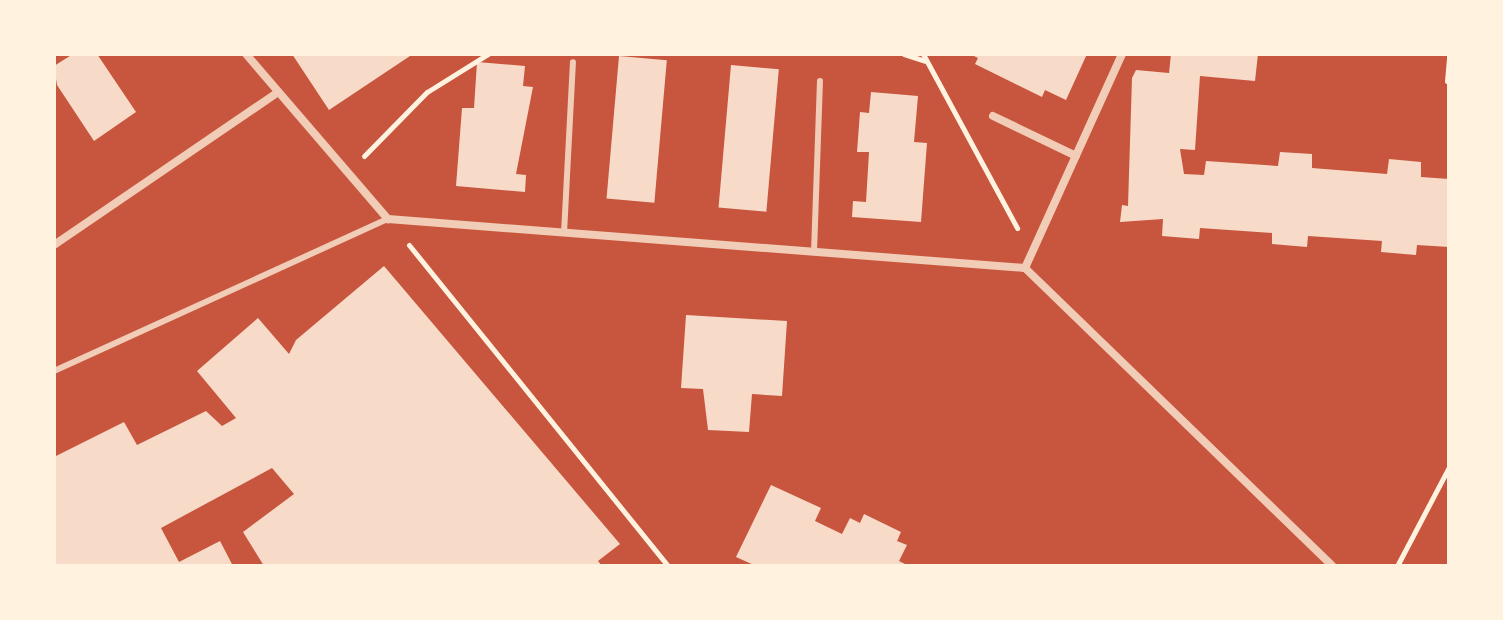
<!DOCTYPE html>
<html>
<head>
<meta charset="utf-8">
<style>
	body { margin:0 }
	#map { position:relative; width:1503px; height:620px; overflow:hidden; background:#c8553d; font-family:"Source Serif 4",serif }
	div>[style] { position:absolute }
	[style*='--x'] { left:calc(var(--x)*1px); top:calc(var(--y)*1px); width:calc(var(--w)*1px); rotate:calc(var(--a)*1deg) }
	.building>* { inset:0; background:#f7dbc8; transform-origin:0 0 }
	.path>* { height:5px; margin:-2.5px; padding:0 2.5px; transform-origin:2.5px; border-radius:2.5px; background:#fff3e0 }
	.service>* { height:6px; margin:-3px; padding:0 3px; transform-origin:3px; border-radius:3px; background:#f1ccb7 }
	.minor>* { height:8px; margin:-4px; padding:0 4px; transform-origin:4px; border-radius:4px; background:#f1ccb7 }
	span { translate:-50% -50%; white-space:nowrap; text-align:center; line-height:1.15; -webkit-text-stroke:7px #fff3e0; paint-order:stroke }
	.frame { position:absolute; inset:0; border:56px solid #fff3e0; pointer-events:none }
</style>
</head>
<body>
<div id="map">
	<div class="building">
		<div style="clip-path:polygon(73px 54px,97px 54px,136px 112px,94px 141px,57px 85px,54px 66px)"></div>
		<div style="clip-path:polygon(292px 54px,413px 54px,329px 110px)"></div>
		<div style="clip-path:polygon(970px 54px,1087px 54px,1066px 100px,1045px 90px,1042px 97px,975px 64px,978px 58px)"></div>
		<div style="clip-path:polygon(1171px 54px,1258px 54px,1255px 81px,1200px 76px,1195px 150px,1180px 149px,1184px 174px,1204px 175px,1206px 161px,1278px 166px,1280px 152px,1312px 154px,1312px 168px,1387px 174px,1389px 159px,1421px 162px,1421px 177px,1449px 179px,1449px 247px,1417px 245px,1416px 255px,1381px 252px,1382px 241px,1308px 236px,1307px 247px,1272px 244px,1272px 233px,1200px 228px,1199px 239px,1162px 236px,1163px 219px,1120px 222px,1122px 205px,1128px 206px,1132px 78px,1136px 70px,1169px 73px)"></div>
		<div style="left:619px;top:56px;width:48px;height:143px;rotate:5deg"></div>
		<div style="clip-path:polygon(477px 62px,525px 66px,523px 86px,533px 87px,516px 174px,526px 175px,525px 192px,456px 186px,462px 108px,474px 108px)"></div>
		<div style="left:731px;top:65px;width:48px;height:143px;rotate:5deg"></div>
		<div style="clip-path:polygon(871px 92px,918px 96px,914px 142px,927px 143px,921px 222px,852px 217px,853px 201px,866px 202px,869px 152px,857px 152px,860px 112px,869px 113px)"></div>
		<div style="clip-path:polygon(384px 266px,620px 544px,598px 561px,602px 566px,264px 566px,243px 532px,294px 494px,272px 468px,161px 528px,179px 562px,220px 541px,233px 566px,54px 566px,54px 457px,124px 422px,137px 445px,206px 411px,222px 426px,236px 418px,197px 371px,258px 318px,289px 354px,296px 340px)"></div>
		<div style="clip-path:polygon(686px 315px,787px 321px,782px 396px,752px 394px,749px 432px,708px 430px,703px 389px,681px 388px)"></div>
		<div style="clip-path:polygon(771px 485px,821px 508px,815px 521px,842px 534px,850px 518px,860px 523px,864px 514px,901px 532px,897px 541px,907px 545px,899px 561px,909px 566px,756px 566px,736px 557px)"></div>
	</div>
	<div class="path">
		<div style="--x:904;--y:54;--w:22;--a:18"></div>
		<div style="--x:923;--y:54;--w:198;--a:61.6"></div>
		<div style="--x:1447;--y:81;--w:22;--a:-85"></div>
		<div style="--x:364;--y:156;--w:90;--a:-45.5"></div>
		<div style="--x:427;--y:92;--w:72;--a:-31.9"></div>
		<div style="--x:409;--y:245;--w:412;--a:51.1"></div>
		<div style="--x:1397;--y:566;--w:112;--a:-62.3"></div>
	</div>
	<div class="service">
		<div style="--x:564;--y:233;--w:171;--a:-87"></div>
		<div style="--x:814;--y:252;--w:171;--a:-88"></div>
		<div style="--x:54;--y:371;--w:367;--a:-24.5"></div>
	</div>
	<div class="minor">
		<div style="--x:246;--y:54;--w:218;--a:49.3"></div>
		<div style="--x:388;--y:219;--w:639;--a:4.4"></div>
		<div style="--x:993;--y:116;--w:92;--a:25.7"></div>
		<div style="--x:54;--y:245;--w:271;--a:-34.3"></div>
		<div style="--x:1025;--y:268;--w:428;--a:44.1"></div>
		<div style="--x:1025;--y:268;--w:235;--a:-65.6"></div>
	</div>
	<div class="frame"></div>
</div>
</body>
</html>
